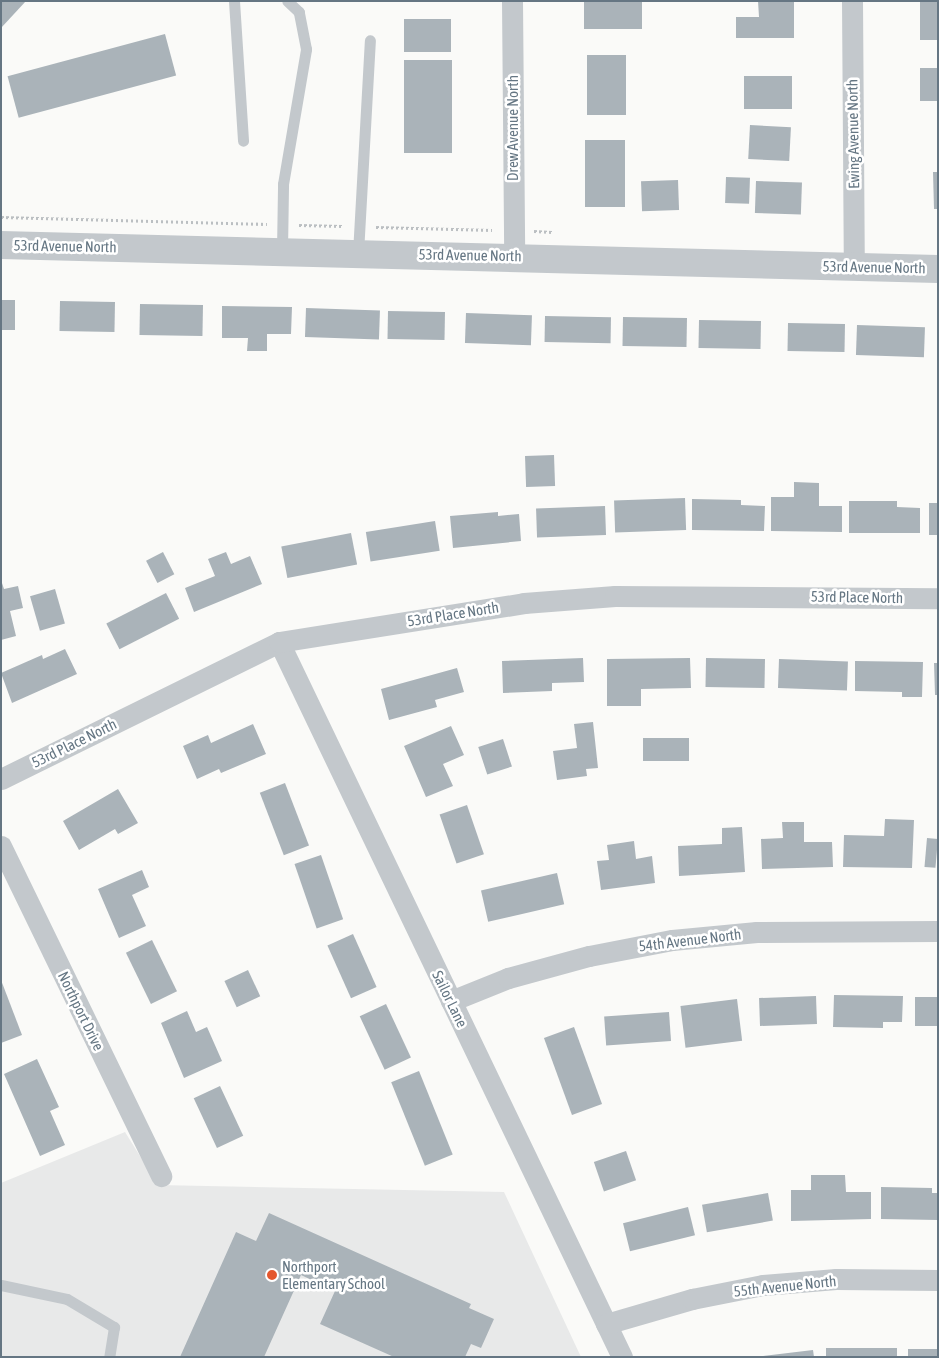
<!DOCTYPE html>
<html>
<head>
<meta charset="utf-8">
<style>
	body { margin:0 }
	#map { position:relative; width:939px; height:1358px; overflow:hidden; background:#fafaf8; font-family:"Asap Condensed",sans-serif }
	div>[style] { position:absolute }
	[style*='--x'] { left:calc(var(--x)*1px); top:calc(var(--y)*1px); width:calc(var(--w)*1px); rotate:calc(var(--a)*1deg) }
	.built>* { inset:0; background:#e8e9e9 }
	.building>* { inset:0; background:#aab3b9; transform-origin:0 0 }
	.path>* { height:3px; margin-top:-1.5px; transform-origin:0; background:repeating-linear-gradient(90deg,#bbbfc2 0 2.5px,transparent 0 5px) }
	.service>* { height:11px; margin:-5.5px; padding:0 5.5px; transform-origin:5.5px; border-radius:5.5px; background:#c3c8cc }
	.minor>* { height:21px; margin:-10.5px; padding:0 10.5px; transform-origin:10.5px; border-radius:10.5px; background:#c3c8cc }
	.tertiary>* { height:28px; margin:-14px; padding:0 14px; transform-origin:14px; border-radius:14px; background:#c3c8cc }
	.dots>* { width:14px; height:14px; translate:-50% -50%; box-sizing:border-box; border:2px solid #fff; border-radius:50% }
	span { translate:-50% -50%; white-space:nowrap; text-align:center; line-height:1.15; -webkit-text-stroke:5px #fff; paint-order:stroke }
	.street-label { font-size:15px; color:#657683 }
	.poi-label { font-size:15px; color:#657683 }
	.left { translate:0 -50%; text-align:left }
	.frame { position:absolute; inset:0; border:2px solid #657683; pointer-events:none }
</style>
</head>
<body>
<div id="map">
	<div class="built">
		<div style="clip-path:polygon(125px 1132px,158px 1185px,504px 1192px,581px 1357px,1px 1357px,1px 1183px)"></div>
	</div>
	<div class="building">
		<div style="clip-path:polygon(1px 1px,26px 1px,1px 28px)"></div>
		<div style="left:584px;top:1px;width:58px;height:28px"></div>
		<div style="clip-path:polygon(758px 1px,794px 1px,794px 38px,736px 38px,736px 17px,759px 17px)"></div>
		<div style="left:920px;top:1px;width:18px;height:39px"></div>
		<div style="left:404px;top:19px;width:47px;height:33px"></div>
		<div style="left:165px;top:34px;width:43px;height:163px;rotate:75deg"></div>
		<div style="left:587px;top:55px;width:39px;height:60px"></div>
		<div style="left:404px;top:60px;width:48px;height:93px"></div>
		<div style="left:920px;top:68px;width:18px;height:33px"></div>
		<div style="left:792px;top:76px;width:33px;height:48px;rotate:90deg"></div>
		<div style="left:750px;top:125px;width:41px;height:34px;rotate:3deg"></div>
		<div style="left:585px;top:140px;width:40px;height:67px"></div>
		<div style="clip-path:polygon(933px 172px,938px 172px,938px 209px,934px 209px)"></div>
		<div style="left:726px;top:177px;width:24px;height:26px;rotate:2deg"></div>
		<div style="left:678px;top:180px;width:30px;height:37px;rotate:88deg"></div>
		<div style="left:756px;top:181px;width:46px;height:32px;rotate:2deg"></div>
		<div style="left:1px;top:300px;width:14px;height:30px"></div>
		<div style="left:60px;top:301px;width:55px;height:30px;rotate:1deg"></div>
		<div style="left:140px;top:304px;width:63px;height:31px;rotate:1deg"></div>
		<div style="clip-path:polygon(222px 306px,292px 307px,291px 334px,267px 334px,267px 351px,247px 351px,248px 338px,222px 338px)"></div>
		<div style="left:306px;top:308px;width:74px;height:29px;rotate:2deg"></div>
		<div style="left:388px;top:311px;width:57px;height:28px;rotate:1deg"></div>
		<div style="left:466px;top:313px;width:66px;height:30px;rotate:2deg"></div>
		<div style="left:545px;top:316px;width:66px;height:26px;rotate:1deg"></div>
		<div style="left:623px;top:317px;width:64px;height:29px;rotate:1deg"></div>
		<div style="left:699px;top:320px;width:62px;height:28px;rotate:1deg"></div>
		<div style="left:788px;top:323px;width:57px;height:28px;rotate:1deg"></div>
		<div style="left:857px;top:325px;width:68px;height:30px;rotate:2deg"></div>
		<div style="left:554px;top:455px;width:31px;height:29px;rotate:88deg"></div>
		<div style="clip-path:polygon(794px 482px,819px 483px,819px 506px,842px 506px,842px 532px,771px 531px,771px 497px,794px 497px)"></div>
		<div style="left:685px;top:498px;width:32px;height:71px;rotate:88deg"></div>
		<div style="clip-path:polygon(692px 499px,741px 500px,741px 505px,765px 506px,764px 531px,692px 530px)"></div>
		<div style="clip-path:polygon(849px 501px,897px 501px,897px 507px,920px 508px,920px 533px,849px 533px)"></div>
		<div style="left:929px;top:503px;width:9px;height:32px"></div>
		<div style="left:605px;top:506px;width:29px;height:69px;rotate:88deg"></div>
		<div style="clip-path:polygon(498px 512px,498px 516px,519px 514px,521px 541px,453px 548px,450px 516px)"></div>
		<div style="left:435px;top:521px;width:30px;height:70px;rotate:81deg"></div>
		<div style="left:351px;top:533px;width:32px;height:71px;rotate:79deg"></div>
		<div style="left:163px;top:552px;width:25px;height:19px;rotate:63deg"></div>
		<div style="clip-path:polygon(226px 552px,231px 564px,250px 556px,262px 584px,194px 612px,185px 588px,215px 576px,208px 559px)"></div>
		<div style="clip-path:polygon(1px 580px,4px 589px,18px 586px,23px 608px,10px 611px,16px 636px,1px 640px)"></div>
		<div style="left:55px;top:589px;width:36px;height:26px;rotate:74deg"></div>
		<div style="left:166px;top:593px;width:29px;height:67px;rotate:63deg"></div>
		<div style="clip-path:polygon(65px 649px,77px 674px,12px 703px,1px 673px,42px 655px,43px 659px)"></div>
		<div style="clip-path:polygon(583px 658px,584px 682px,552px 683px,552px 691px,503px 693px,502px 661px)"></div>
		<div style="clip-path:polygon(690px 658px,691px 688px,641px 689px,641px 706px,607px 706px,607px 659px)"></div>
		<div style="left:706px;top:658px;width:59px;height:29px;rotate:1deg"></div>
		<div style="left:779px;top:659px;width:69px;height:29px;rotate:2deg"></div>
		<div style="clip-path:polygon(855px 661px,923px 662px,922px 697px,902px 697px,902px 692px,855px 691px)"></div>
		<div style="clip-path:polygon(934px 663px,938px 663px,938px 695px,935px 695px)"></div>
		<div style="clip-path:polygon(457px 668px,464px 692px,435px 700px,437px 707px,389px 720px,381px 689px)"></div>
		<div style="clip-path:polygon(593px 722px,598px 768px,586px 769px,587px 776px,557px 780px,553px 751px,577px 748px,574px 724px)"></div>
		<div style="clip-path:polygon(253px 724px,266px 754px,221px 773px,219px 769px,197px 779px,183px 746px,208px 735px,211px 743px)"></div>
		<div style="clip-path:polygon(451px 726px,464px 755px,443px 764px,453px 786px,426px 797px,404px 746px)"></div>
		<div style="left:643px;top:738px;width:46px;height:23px"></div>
		<div style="left:503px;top:739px;width:29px;height:26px;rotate:72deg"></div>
		<div style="left:285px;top:783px;width:67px;height:27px;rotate:69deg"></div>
		<div style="clip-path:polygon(118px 789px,138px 823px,118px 834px,115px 829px,79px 850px,63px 821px)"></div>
		<div style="left:467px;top:805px;width:52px;height:29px;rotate:71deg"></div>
		<div style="clip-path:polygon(885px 819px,914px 820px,912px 868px,843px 867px,844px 835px,884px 836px)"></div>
		<div style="clip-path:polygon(782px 822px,804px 822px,804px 842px,832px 842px,833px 867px,762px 869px,761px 839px,783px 838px)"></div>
		<div style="clip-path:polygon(742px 827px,745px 872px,679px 876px,678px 846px,722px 844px,722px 828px)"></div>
		<div style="left:927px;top:838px;width:11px;height:29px;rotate:5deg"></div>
		<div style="clip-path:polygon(634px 841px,636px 859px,652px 856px,655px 883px,601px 890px,597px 861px,609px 860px,607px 845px)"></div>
		<div style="left:321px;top:855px;width:68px;height:28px;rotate:71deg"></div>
		<div style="clip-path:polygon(142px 870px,149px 887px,132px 895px,146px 926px,119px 938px,98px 889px)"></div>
		<div style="left:557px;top:873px;width:32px;height:78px;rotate:77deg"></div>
		<div style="left:353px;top:934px;width:58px;height:28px;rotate:66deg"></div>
		<div style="left:152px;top:940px;width:57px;height:29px;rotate:64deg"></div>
		<div style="left:248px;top:970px;width:29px;height:26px;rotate:65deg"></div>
		<div style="clip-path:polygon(1px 980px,22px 1035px,1px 1043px)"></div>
		<div style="clip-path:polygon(834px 995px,903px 996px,902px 1022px,883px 1022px,883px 1028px,833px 1027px)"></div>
		<div style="left:816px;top:996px;width:28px;height:57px;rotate:88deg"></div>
		<div style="left:915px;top:997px;width:23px;height:29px"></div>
		<div style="left:737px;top:999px;width:42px;height:57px;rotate:83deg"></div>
		<div style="left:386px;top:1004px;width:59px;height:29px;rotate:65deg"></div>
		<div style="clip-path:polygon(187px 1011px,196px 1032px,207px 1027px,222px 1061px,184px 1078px,161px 1023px)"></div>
		<div style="left:669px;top:1012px;width:29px;height:65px;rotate:86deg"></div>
		<div style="left:574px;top:1027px;width:82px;height:32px;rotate:70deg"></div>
		<div style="clip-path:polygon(37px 1059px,59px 1107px,50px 1111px,65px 1145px,40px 1156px,4px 1074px)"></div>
		<div style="left:419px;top:1071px;width:90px;height:30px;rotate:68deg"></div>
		<div style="left:220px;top:1086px;width:55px;height:29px;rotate:65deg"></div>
		<div style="left:626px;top:1151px;width:31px;height:34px;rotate:71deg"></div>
		<div style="clip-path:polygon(811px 1175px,845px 1175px,846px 1192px,871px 1192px,871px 1219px,791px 1221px,791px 1190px,811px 1190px)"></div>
		<div style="clip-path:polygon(881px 1187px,932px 1188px,932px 1193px,938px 1193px,938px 1220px,881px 1219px)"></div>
		<div style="left:768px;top:1193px;width:28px;height:67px;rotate:80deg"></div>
		<div style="left:688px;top:1207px;width:29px;height:67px;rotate:76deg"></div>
		<div style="clip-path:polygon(269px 1213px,471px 1304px,469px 1308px,494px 1319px,481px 1348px,471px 1344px,465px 1357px,394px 1357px,320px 1324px,335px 1291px,301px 1275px,264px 1357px,180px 1357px,236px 1232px,256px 1241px)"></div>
		<div style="left:826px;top:1348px;width:71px;height:9px"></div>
		<div style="left:938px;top:1349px;width:8px;height:30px;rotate:90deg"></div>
		<div style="clip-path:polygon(813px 1350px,814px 1357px,763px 1357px,763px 1356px)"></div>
	</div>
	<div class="path">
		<div style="--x:1;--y:217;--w:266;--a:1.5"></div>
		<div style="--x:299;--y:225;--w:43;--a:1.3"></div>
		<div style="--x:376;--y:227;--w:116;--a:1.5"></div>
		<div style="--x:534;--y:231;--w:18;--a:3"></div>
	</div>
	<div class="service">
		<div style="--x:234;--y:1;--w:140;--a:86.3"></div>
		<div style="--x:282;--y:251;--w:67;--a:-89.1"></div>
		<div style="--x:283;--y:184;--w:137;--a:-80.3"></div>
		<div style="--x:306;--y:49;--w:38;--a:-101"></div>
		<div style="--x:299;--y:12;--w:16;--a:-137"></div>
		<div style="--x:358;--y:253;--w:213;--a:-86.8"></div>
		<div style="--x:1;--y:1285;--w:67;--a:12"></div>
		<div style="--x:67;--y:1299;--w:55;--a:30.8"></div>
		<div style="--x:114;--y:1327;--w:30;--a:99"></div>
	</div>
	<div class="minor">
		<div style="--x:512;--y:1;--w:254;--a:89.5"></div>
		<div style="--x:852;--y:1;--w:266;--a:89.6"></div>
		<div style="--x:279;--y:642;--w:793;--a:64.37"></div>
		<div style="--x:1;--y:779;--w:310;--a:-26.2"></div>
		<div style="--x:279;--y:642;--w:248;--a:-9"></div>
		<div style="--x:524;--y:603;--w:91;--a:-4.4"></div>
		<div style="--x:615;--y:596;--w:323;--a:0.4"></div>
		<div style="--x:1;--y:846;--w:367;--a:64.1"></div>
		<div style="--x:451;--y:1001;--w:61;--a:-22"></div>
		<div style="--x:508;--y:978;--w:84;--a:-15.2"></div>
		<div style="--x:589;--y:956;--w:85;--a:-10.9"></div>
		<div style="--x:672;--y:940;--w:85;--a:-5.4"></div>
		<div style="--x:757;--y:932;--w:181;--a:-0.3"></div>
		<div style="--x:606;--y:1324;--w:90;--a:-16.2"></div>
		<div style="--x:692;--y:1299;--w:72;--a:-11.2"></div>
		<div style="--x:763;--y:1285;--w:73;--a:-4.7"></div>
		<div style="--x:836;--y:1279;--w:102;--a:0.6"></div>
	</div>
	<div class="tertiary">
		<div style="--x:1;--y:245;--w:937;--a:1.47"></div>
	</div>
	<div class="dots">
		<div style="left:272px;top:1275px;background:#e4572e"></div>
	</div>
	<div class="street-label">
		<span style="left:513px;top:128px;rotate:-90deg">Drew Avenue North</span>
		<span style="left:853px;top:134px;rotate:-91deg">Ewing Avenue North</span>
		<span style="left:65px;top:246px;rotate:1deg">53rd Avenue North</span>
		<span style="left:470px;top:255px;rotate:1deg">53rd Avenue North</span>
		<span style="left:874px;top:267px;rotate:1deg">53rd Avenue North</span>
		<span style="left:857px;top:597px;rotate:1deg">53rd Place North</span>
		<span style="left:453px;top:614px;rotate:-9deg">53rd Place North</span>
		<span style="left:74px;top:743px;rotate:-26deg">53rd Place North</span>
		<span style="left:690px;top:940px;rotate:-7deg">54th Avenue North</span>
		<span style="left:450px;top:999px;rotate:64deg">Sailor Lane</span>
		<span style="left:81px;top:1011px;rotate:64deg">Northport Drive</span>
		<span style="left:785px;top:1286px;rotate:-6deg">55th Avenue North</span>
	</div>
	<div class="poi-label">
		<span class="left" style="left:282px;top:1275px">Northport<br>Elementary School</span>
	</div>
	<div class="frame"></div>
</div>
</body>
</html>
